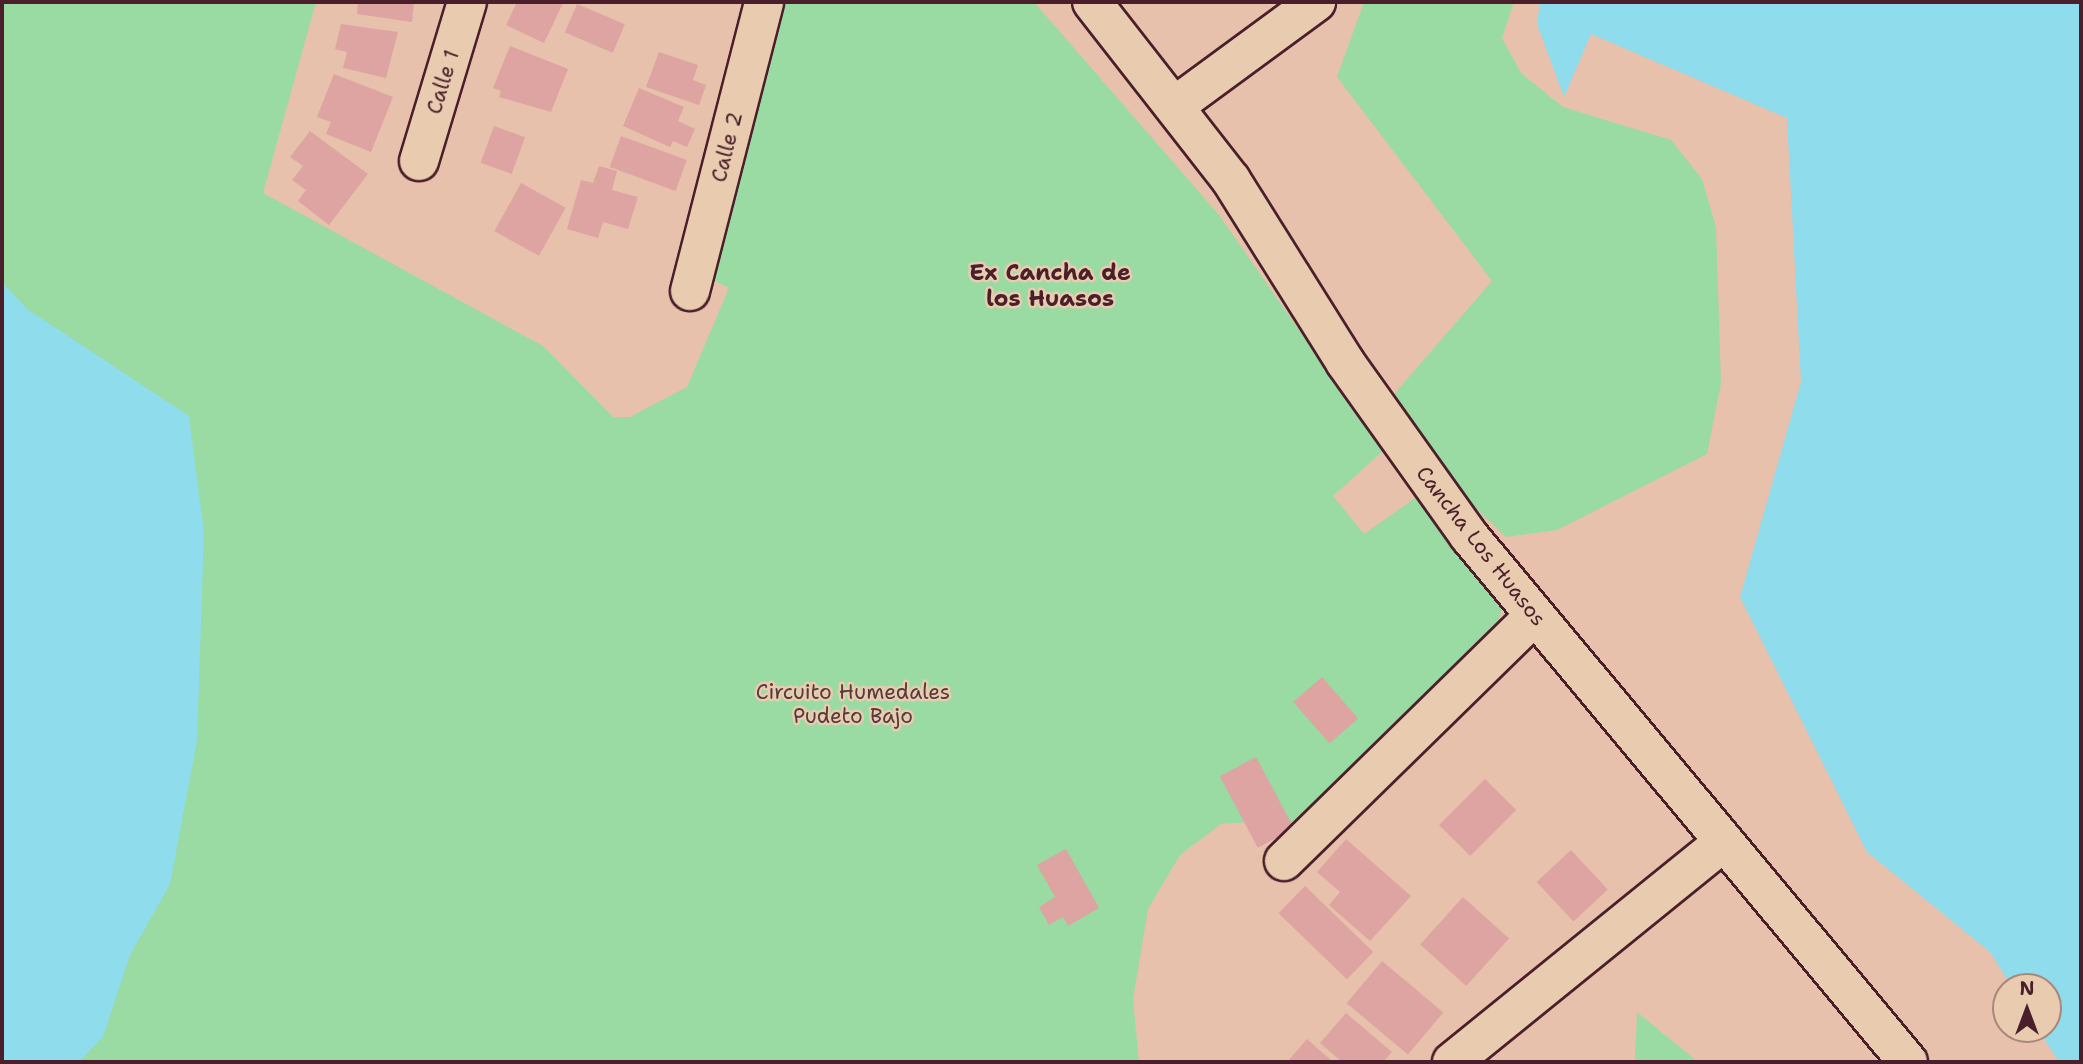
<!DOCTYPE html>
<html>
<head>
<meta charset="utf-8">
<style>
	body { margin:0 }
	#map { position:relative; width:2083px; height:1064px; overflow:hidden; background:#e7c1ac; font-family:"Shantell Sans",sans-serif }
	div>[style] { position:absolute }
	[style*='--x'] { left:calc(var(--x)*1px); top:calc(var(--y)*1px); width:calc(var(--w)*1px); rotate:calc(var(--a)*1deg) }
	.green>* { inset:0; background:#9adaa3 }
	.water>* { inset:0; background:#8edcec }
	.building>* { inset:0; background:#dea4a2; transform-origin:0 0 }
	.roads { filter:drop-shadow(2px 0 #4a1f2b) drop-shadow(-2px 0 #4a1f2b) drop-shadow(0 2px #4a1f2b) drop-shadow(0 -2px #4a1f2b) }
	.minor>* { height:38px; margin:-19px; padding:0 19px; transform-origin:19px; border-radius:19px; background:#e9ccb0 }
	span { translate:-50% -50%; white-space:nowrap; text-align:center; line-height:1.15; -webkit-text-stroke:5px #e9ccb0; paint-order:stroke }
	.street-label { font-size:21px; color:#4a1f2b }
	.park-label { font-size:21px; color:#563b3d }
	.neighbourhood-label { font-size:23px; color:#4a1f2b; font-weight:700 }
	.frame { position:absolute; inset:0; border:4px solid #4a1f2b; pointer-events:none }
	.north { position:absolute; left:1992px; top:973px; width:70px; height:70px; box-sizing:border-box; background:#e9ccb0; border:2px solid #a9877b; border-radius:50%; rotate:0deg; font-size:19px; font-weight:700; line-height:28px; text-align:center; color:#4a1f2b }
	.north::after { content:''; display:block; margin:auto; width:24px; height:32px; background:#4a1f2b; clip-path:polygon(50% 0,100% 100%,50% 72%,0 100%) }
</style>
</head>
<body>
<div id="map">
	<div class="green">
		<div style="clip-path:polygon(2px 2px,316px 2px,263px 193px,543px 346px,613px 417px,630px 417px,687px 387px,729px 288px,709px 278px,780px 2px,1034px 2px,1219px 215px,1383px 451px,1333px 496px,1364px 534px,1418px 496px,1503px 600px,1498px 627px,1292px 849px,1251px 822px,1221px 824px,1180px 855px,1148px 909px,1133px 999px,1139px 1062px,2px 1062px)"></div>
		<div style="clip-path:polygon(1364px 2px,1514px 2px,1502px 38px,1521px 73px,1563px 107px,1671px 140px,1702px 179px,1716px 227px,1721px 383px,1707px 454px,1557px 530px,1506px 537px,1463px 496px,1389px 400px,1492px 281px,1337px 77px)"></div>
		<div style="clip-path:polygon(1637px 1012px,1698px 1062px,1635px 1062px)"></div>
	</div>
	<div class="water">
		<div style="clip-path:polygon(1540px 2px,2081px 2px,2081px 1062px,2059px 1062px,2038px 1029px,2048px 1029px,2048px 987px,2012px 987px,1990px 952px,1867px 852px,1740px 597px,1801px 382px,1787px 118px,1591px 34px,1564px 97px,1537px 24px)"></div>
		<div style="clip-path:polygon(2px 282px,27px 309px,189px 416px,204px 533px,197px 741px,170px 884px,130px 955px,103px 1037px,79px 1062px,2px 1062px)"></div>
	</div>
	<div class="building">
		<div style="clip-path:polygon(358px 2px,414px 2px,412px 22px,357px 14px)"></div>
		<div style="clip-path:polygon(517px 2px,563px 3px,544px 43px,506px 25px)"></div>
		<div style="left:577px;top:4px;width:52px;height:31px;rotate:23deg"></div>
		<div style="clip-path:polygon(341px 24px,398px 32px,386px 78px,343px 68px,347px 52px,335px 49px)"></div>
		<div style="clip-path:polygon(510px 46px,568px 69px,551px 112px,499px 97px,501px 91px,493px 88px)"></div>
		<div style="clip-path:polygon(659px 52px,698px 65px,693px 80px,706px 85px,699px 105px,646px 87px)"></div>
		<div style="clip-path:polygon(334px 74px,393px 97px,371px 152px,326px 134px,331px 122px,317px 117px)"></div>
		<div style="clip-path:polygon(639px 88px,684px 107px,678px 121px,695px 129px,687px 147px,673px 141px,670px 147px,623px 126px)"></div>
		<div style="left:494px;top:126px;width:33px;height:39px;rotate:20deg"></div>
		<div style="clip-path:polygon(310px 131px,368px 174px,329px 225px,298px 201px,306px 190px,292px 180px,303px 166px,290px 157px)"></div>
		<div style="left:621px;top:136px;width:70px;height:33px;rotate:20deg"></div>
		<div style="clip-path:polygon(599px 166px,617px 171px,612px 190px,638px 197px,628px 229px,603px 222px,598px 238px,567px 229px,581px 180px,593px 183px)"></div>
		<div style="left:521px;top:183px;width:51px;height:55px;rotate:29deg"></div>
		<div style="left:1322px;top:677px;width:55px;height:38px;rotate:49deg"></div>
		<div style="left:1256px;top:757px;width:81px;height:41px;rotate:62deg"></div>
		<div style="left:1485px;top:779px;width:44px;height:65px;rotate:45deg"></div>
		<div style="clip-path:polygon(1346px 839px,1411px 896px,1370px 941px,1329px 905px,1340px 892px,1317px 872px)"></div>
		<div style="clip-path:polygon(1066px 849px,1099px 908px,1068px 926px,1063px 917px,1049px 925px,1039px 907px,1055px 897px,1037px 865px)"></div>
		<div style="left:1571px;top:850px;width:54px;height:47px;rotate:47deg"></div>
		<div style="left:1305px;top:886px;width:95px;height:38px;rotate:44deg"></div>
		<div style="left:1463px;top:897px;width:62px;height:64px;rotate:42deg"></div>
		<div style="left:1382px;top:961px;width:80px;height:55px;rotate:40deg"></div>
		<div style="clip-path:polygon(1346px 1013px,1392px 1052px,1383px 1062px,1342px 1062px,1320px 1043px)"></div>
		<div style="clip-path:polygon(1307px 1039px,1333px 1062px,1287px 1062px)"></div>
	</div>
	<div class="roads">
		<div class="minor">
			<div style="--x:1092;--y:2;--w:226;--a:52"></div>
			<div style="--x:1231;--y:180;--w:215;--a:57.9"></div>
			<div style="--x:1345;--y:362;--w:214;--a:54.5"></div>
			<div style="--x:1469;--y:536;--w:685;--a:50.15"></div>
			<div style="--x:1176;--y:105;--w:174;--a:-36.3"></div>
			<div style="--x:419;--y:161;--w:166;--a:-73.2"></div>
			<div style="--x:690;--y:291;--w:298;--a:-75.6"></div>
			<div style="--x:1284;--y:861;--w:351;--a:-44.4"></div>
			<div style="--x:1452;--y:1062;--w:346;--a:-39"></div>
		</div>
	</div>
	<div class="street-label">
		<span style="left:443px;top:82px;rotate:-73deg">Calle 1</span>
		<span style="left:727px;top:147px;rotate:-76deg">Calle 2</span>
		<span style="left:1481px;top:546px;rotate:52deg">Cancha Los Huasos</span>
	</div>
	<div class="park-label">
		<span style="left:853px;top:704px">Circuito Humedales<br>Pudeto Bajo</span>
	</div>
	<div class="neighbourhood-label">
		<span style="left:1050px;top:285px">Ex Cancha de<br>los Huasos</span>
	</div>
	<div class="frame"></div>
	<div class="north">N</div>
</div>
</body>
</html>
